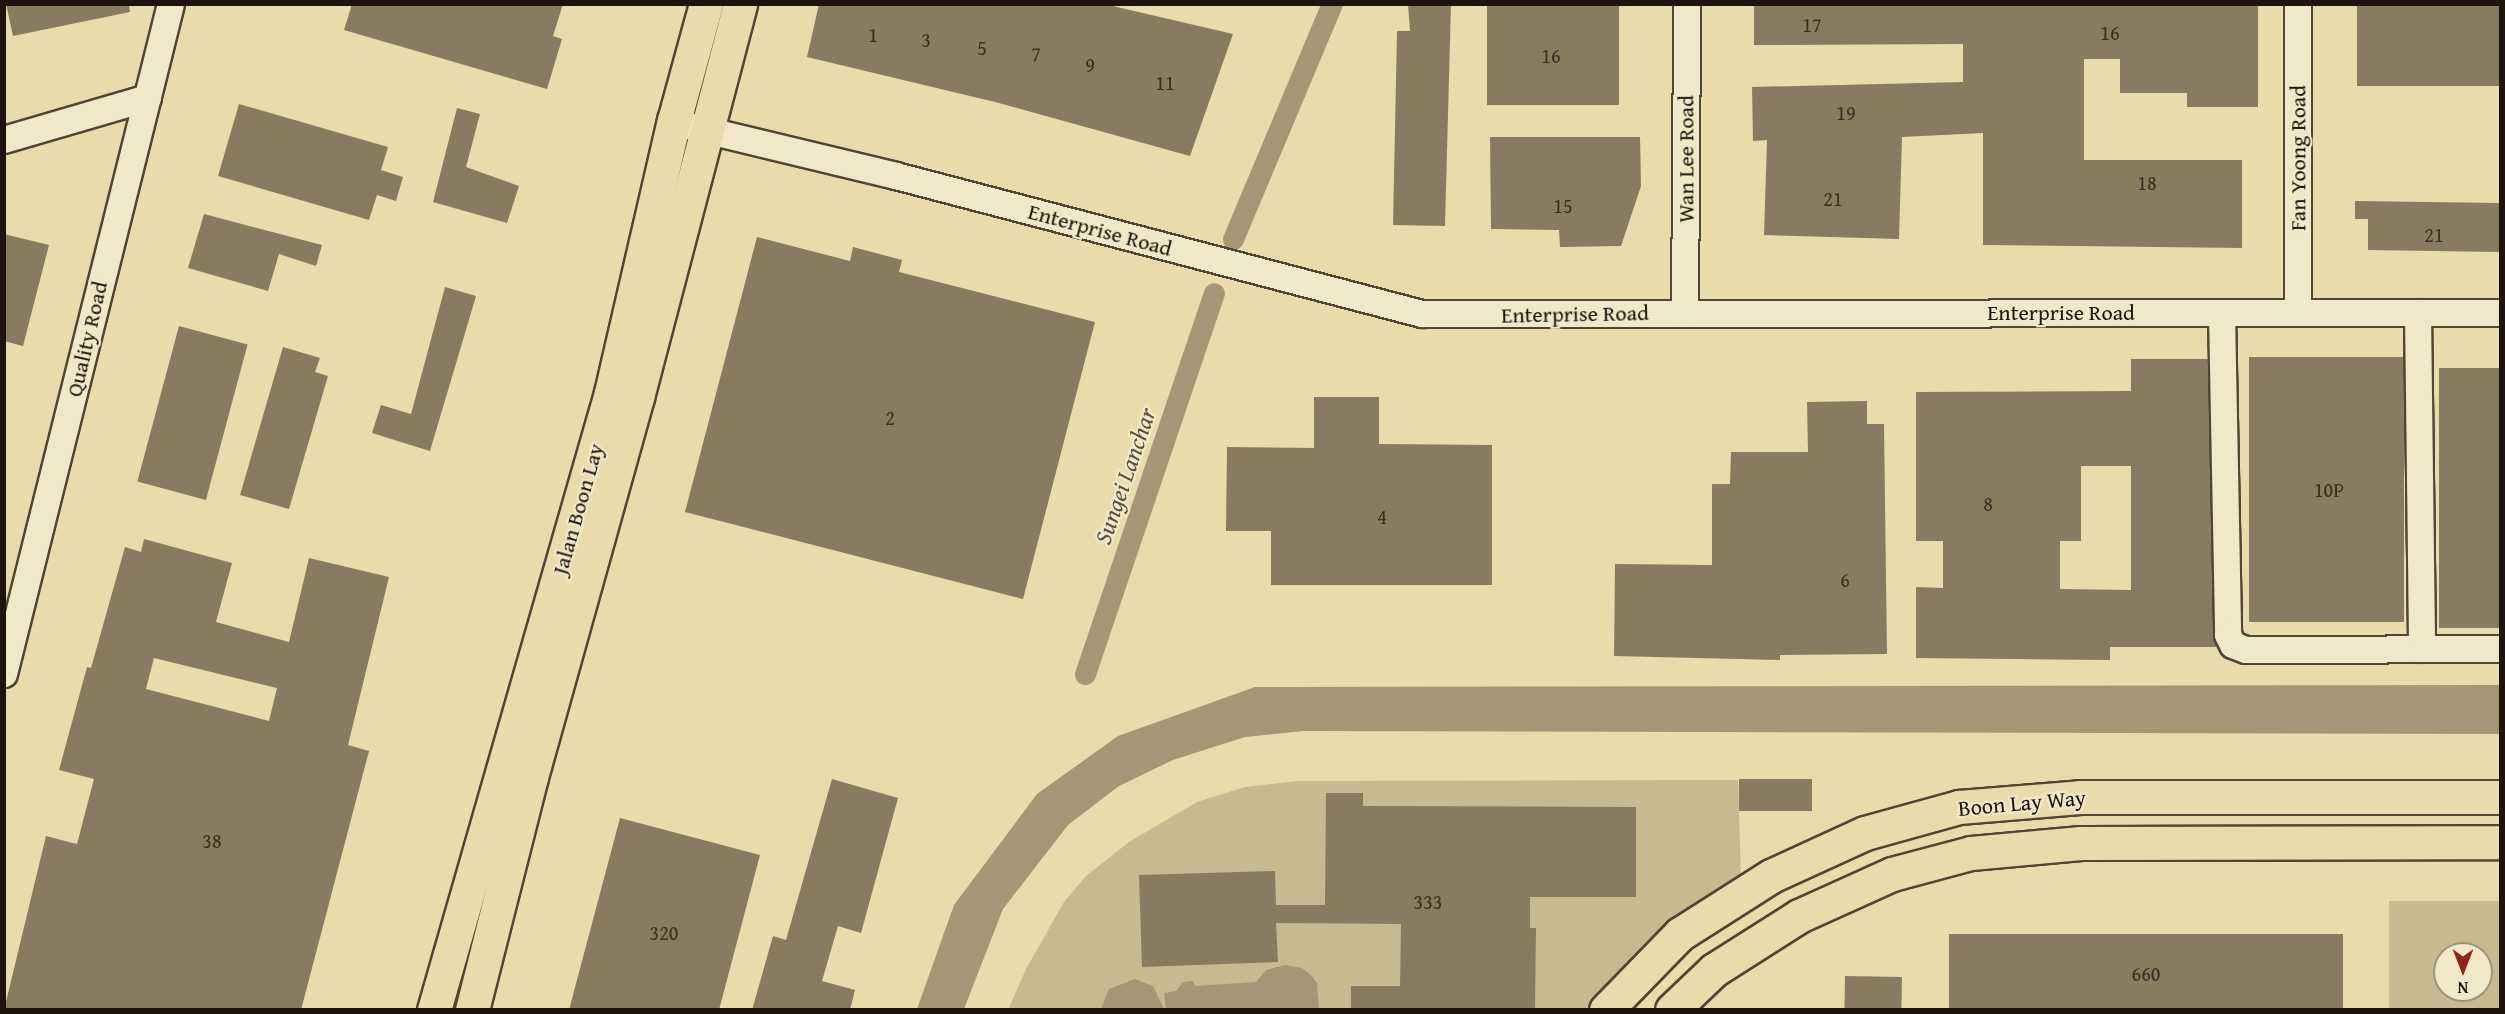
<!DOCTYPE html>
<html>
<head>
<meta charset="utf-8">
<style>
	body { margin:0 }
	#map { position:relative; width:2505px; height:1014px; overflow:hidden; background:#e9dbab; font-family:"Gentium Book Plus",serif }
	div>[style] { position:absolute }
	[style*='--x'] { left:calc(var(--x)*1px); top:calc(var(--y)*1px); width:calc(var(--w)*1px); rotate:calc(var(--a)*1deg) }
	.green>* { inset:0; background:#c7b990 }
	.water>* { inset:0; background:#a59775 }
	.canal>* { height:21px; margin:-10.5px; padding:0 10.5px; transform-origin:10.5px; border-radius:10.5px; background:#a59775 }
	.building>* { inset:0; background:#897b5f; transform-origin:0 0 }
	.roads { filter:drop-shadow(2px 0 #524534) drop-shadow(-2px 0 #524534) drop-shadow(0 2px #524534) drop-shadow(0 -2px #524534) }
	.minor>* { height:26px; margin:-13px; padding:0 13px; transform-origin:13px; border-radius:13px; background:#f1e8c8 }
	.major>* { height:33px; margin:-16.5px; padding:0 16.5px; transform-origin:16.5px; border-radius:16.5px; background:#e9dbab }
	span { translate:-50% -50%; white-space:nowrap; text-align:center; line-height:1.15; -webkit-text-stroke:4.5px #f1e8c8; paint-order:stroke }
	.number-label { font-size:20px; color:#3a2d22 }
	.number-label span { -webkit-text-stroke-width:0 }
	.street-label { font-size:22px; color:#20130d }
	.water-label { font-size:24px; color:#5c4e3c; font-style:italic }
	.frame { position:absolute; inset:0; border:6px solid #20130d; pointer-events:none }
	.north { position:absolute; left:2433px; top:942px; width:60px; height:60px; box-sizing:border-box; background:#f1e8c8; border:2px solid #9d937d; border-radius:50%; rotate:180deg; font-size:16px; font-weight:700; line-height:24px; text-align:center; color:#20130d }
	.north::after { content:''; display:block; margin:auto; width:21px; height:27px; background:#8f2418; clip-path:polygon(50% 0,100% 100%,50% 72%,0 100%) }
</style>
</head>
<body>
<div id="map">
	<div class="green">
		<div style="clip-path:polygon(1738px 780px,1741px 882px,1670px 927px,1589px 1009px,1008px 1010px,1026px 969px,1064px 902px,1086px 876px,1129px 842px,1197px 802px,1245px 787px,1298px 781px)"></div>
		<div style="clip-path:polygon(evenodd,2389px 901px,2500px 901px,2500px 1009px,2389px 1009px,2389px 901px,2445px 954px,2481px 954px,2481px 990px,2445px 990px,2445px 954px)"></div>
	</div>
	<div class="water">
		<div style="clip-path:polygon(2500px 685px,2500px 734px,1303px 731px,1245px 737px,1173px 760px,1119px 786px,1068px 825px,1003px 909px,964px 1009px,917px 1009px,954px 905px,1037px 794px,1118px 736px,1255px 687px)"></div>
		<div style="clip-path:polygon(1285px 965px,1302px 968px,1311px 975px,1317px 983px,1319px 1009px,1166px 1009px,1164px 993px,1176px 991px,1183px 982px,1193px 981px,1195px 986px,1256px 982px,1266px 970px)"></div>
		<div style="clip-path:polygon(1135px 979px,1153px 986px,1164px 1009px,1101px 1009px,1109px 989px)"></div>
	</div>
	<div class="canal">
		<div style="--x:1233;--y:239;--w:255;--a:-67.2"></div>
		<div style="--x:1085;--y:674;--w:402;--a:-71.3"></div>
	</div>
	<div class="building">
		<div style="clip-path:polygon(6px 4px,129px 4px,130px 12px,13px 36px)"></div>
		<div style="clip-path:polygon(352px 4px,563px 4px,553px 36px,562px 39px,547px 89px,344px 30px)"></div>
		<div style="clip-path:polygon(819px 4px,1104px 4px,1233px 34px,1190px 156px,995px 102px,807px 57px)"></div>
		<div style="clip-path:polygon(1408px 4px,1451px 4px,1445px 226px,1393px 225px,1397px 31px,1410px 31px)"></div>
		<div style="left:1487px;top:4px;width:132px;height:101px"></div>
		<div style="clip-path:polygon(1754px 4px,2258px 4px,2258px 107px,2187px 107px,2187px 93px,2120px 93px,2120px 59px,2084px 59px,2084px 160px,2242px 160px,2242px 248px,1983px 245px,1983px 133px,1902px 137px,1899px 239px,1764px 235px,1767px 140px,1753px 141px,1752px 87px,1963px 82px,1963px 44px,1754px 45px)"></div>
		<div style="left:2357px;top:4px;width:143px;height:82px"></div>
		<div style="clip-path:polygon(239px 104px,388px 147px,381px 170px,403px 177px,396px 201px,377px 195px,369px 220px,218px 176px)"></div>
		<div style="clip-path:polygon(457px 108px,480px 114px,466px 167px,519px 186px,507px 223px,433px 202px)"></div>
		<div style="clip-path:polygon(1490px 137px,1640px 137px,1641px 186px,1621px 246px,1560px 247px,1559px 230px,1491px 229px)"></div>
		<div style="clip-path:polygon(2355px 201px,2500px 203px,2500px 252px,2368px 250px,2368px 219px,2355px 219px)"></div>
		<div style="clip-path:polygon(204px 214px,322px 245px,316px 266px,279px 254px,268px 291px,188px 268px)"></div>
		<div style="clip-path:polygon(4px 234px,49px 245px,23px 346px,4px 341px)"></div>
		<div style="clip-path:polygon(757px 237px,850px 261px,853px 247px,902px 260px,899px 272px,1095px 322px,1023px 599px,685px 512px)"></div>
		<div style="clip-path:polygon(445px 287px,476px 296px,430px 451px,372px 433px,381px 405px,411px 414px)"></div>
		<div style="left:179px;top:326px;width:71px;height:161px;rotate:15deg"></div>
		<div style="clip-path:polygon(283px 347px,320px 358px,315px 372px,328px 376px,289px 509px,240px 495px)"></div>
		<div style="left:2249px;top:357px;width:155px;height:265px"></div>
		<div style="clip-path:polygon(evenodd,2131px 359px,2208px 359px,2216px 647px,2110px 647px,2110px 660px,1916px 658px,1916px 587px,1943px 588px,1943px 541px,1916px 541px,1916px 392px,2131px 391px,2131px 359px,2081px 466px,2131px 466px,2131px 590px,2060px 589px,2060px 541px,2081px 541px,2081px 466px)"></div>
		<div style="left:2439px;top:368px;width:61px;height:260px"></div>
		<div style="clip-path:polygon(1314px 397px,1379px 397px,1379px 444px,1492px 445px,1492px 585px,1271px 585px,1271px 531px,1226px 531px,1227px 447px,1314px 448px)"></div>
		<div style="clip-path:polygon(1867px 401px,1867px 424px,1884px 424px,1887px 654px,1780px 655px,1780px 660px,1614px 656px,1615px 564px,1712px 565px,1712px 484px,1730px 484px,1731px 452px,1808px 452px,1807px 402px)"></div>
		<div style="clip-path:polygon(evenodd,144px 539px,232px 563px,216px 622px,289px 642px,309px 558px,389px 577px,348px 745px,369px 751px,301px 1010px,4px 1010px,46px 836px,77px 844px,94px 779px,59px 770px,87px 667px,91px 668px,125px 547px,141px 552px,144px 539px,154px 658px,277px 688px,269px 721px,146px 689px,154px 658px)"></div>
		<div style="clip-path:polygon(832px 779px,898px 798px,861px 933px,838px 926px,822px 981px,855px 990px,850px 1010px,752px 1010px,773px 936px,786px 940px)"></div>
		<div style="left:1812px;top:779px;width:32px;height:73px;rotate:90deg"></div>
		<div style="clip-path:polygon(1326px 793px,1363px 793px,1363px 806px,1636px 807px,1636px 897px,1530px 897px,1530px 928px,1536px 928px,1535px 1010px,1351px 1010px,1351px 986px,1400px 986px,1401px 924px,1276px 923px,1278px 962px,1142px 967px,1139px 875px,1275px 871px,1276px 905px,1325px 905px)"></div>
		<div style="clip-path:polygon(620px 818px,760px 855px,719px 1010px,569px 1010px)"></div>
		<div style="left:1949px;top:934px;width:394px;height:76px"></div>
		<div style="left:1845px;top:976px;width:57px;height:34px;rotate:1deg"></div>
	</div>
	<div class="roads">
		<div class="minor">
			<div style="--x:688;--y:126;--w:214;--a:13.5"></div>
			<div style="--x:896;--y:176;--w:544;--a:14.7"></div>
			<div style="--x:1422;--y:314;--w:1078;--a:-0.05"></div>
			<div style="--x:4;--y:140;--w:150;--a:-16.3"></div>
			<div style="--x:2298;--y:312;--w:308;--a:-90"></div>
			<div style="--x:1685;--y:313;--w:309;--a:-89.6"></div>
			<div style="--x:2222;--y:313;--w:322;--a:88.9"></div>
			<div style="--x:2228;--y:635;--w:11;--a:63"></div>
			<div style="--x:2233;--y:645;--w:14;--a:21"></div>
			<div style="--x:2246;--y:650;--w:254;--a:-0.2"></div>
			<div style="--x:2418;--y:313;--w:336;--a:89.3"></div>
			<div style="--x:4;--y:674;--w:690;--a:-76"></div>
		</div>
		<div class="major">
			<div style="--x:434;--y:1010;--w:642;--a:-73.99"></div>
			<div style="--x:611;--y:393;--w:279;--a:-77"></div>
			<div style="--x:674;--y:121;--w:121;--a:-74.7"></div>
			<div style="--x:472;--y:1010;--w:240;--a:-75.8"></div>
			<div style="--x:531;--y:777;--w:395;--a:-74.4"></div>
			<div style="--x:637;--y:397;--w:406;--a:-75.3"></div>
			<div style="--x:1606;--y:1010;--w:106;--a:-45.8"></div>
			<div style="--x:1680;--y:934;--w:108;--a:-32.5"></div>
			<div style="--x:1771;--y:876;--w:103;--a:-24.6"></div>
			<div style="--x:1865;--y:833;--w:98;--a:-15.5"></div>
			<div style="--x:1959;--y:807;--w:121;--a:-4.7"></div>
			<div style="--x:2080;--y:797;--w:420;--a:0"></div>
			<div style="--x:1672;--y:1010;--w:58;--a:-43.6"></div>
			<div style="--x:1714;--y:970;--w:101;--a:-32.4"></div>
			<div style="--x:1799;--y:916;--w:102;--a:-24.3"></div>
			<div style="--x:1892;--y:874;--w:82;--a:-14.9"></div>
			<div style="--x:1971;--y:853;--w:110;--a:-5.2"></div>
			<div style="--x:2081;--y:843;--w:419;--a:-0.1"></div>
		</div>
	</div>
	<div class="number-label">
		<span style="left:1812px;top:24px">17</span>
		<span style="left:2110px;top:32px">16</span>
		<span style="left:873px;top:34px">1</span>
		<span style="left:926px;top:39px">3</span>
		<span style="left:982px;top:47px">5</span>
		<span style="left:1036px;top:53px">7</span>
		<span style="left:1551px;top:55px">16</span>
		<span style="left:1090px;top:64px">9</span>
		<span style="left:1165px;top:82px">11</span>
		<span style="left:1846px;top:112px">19</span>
		<span style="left:2147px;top:182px">18</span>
		<span style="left:1833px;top:198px">21</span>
		<span style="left:1563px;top:205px">15</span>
		<span style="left:2434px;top:234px">21</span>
		<span style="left:890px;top:417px">2</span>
		<span style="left:2329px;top:489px">10P</span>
		<span style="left:1988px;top:503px">8</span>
		<span style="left:1382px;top:516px">4</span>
		<span style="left:1845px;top:579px">6</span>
		<span style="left:212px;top:840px">38</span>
		<span style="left:1428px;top:901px">333</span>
		<span style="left:664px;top:932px">320</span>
		<span style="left:2146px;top:973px">660</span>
	</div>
	<div class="street-label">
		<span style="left:2298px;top:158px;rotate:-90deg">Fan Yoong Road</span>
		<span style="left:1686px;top:159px;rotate:-90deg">Wan Lee Road</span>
		<span style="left:1100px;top:230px;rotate:15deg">Enterprise Road</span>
		<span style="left:2061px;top:313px">Enterprise Road</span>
		<span style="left:1575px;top:314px;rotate:-1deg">Enterprise Road</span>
		<span style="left:87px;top:339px;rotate:-77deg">Quality Road</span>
		<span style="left:578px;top:509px;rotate:-74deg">Jalan Boon Lay</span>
		<span style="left:2022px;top:803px;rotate:-5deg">Boon Lay Way</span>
	</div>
	<div class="water-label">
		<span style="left:1125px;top:476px;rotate:-71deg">Sungei Lanchar</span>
	</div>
	<div class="frame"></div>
	<div class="north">N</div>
</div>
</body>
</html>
